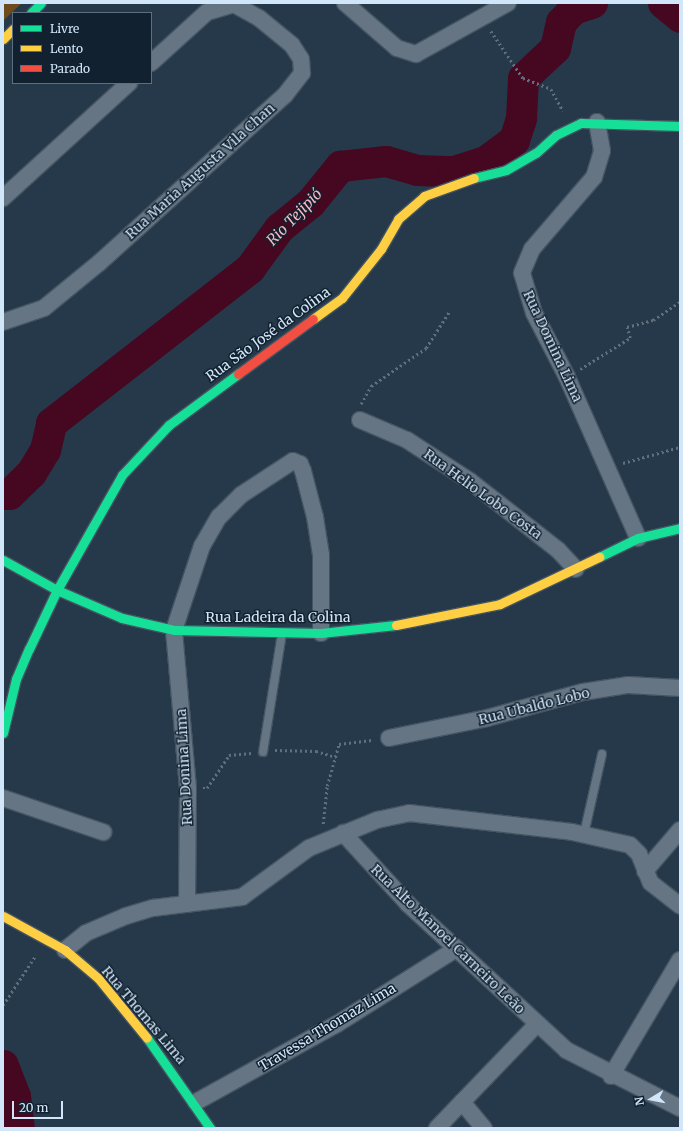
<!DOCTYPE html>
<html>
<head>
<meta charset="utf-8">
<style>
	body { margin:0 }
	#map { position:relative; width:683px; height:1131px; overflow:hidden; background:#25394a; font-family:Merriweather,serif }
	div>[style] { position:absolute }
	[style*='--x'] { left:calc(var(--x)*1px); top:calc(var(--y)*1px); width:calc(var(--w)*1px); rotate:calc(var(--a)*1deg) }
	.green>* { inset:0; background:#6f4a1a }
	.river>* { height:31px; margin:-15.5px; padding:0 15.5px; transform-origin:15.5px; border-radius:15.5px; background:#460820 }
	.path>* { height:2.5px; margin-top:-1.25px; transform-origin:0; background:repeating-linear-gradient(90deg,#616f7c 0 2px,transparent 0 5px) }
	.roads { filter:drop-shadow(1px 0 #445462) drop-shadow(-1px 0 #445462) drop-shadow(0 1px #445462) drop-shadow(0 -1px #445462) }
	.lane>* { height:8px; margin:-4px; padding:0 4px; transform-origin:4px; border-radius:4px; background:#667583 }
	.street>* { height:16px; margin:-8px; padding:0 8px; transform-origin:8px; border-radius:8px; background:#667583 }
	.fast>* { height:9px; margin:-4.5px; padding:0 4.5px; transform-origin:4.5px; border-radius:4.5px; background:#16e098 }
	.slow>* { height:9px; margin:-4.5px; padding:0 4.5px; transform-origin:4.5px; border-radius:4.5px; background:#ffcf43 }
	.jam>* { height:9px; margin:-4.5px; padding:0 4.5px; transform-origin:4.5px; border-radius:4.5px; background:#f24e42 }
	span { translate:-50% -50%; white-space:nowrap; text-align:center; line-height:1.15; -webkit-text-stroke:3px #11212f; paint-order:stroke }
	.street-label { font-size:14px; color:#d2e6f9 }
	.water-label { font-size:15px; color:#fbb7c3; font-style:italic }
	.frame { position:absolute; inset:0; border:4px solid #d2e6f9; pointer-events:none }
	.legend { position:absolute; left:12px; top:12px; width:140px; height:72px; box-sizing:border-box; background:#11212f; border:1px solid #5e7080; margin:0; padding:5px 7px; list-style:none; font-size:12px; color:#d2e6f9 }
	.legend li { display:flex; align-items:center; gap:8px; height:20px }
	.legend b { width:20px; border:1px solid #5e7080 }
	.north { position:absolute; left:631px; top:1079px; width:40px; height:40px; -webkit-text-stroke:3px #11212f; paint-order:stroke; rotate:260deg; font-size:11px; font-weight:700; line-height:16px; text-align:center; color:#d2e6f9 }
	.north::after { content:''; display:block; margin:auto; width:14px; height:18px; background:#d2e6f9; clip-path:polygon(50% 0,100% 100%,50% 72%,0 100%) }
	.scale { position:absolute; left:12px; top:1101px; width:51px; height:18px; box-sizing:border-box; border:2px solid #d2e6f9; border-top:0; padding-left:5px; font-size:12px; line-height:14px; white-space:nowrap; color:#d2e6f9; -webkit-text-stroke:3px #11212f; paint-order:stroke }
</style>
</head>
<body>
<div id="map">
	<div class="green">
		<div style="clip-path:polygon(3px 3px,22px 3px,3px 21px)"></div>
	</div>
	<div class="river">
		<div style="--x:663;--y:3;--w:22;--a:39"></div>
		<div style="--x:3;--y:494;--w:6;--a:0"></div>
		<div style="--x:9;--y:494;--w:30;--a:-44"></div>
		<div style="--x:31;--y:473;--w:27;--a:-59"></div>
		<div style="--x:45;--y:450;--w:28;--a:-77"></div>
		<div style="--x:51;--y:423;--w:252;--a:-37.9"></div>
		<div style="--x:250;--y:268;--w:49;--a:-54.1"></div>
		<div style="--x:279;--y:228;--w:40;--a:-39"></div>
		<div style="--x:310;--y:203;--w:48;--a:-51"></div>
		<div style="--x:340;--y:166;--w:46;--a:-6.2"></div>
		<div style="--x:386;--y:161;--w:32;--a:16"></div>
		<div style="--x:417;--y:170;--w:37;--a:2"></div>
		<div style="--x:454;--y:171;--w:35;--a:-18"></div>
		<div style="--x:487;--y:160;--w:34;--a:-37"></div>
		<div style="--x:514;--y:140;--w:23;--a:-72"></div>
		<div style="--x:521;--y:118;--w:40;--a:-87.1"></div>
		<div style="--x:523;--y:78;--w:44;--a:-43.2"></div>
		<div style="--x:555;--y:48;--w:27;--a:-77"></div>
		<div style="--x:561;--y:22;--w:18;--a:-47"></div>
		<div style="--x:573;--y:9;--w:20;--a:-18"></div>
		<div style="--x:3;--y:1065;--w:33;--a:69"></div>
		<div style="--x:15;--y:1096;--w:32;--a:83"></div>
	</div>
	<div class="path">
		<div style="--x:491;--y:31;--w:57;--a:55.8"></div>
		<div style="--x:523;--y:78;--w:30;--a:21"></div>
		<div style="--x:551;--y:89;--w:25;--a:61"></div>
		<div style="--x:580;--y:369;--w:59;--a:-31.8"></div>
		<div style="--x:630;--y:338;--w:11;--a:-105"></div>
		<div style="--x:627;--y:327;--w:27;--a:-15"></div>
		<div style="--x:653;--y:320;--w:32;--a:-34"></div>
		<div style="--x:361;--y:404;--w:21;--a:-61"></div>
		<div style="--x:371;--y:386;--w:67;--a:-34.6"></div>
		<div style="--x:426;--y:348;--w:43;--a:-57.4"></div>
		<div style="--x:623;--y:463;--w:59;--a:-15.7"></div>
		<div style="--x:275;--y:750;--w:41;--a:1.4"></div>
		<div style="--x:316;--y:751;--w:21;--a:17"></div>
		<div style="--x:203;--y:788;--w:4;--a:0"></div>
		<div style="--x:207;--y:788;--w:40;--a:-56"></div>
		<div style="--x:229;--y:755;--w:23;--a:-5"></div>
		<div style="--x:323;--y:824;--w:38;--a:-84"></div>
		<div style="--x:327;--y:786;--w:44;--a:-74.1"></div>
		<div style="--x:339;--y:744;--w:35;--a:-7"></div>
		<div style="--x:3;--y:1005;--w:60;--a:-56.6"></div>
	</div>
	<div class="roads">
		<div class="lane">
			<div style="--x:263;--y:752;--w:120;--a:-80.9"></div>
			<div style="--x:584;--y:834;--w:82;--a:-77.3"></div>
		</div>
		<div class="street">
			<div style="--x:345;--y:3;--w:69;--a:40.9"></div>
			<div style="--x:397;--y:48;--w:20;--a:18"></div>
			<div style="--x:416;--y:54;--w:105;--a:-29"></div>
			<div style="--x:597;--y:122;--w:29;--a:80"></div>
			<div style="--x:602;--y:151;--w:27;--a:107"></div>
			<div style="--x:594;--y:177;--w:95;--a:130.7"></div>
			<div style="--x:532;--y:249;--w:26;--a:113"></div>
			<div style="--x:522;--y:273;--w:42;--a:73.3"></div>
			<div style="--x:534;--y:313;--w:72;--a:62.7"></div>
			<div style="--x:567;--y:377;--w:176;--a:66.2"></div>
			<div style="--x:3;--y:198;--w:171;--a:-42.4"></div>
			<div style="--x:3;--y:322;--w:43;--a:-18.9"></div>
			<div style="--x:44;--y:308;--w:71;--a:-39.3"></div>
			<div style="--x:99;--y:263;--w:251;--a:-42.1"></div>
			<div style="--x:285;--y:95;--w:28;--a:-52"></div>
			<div style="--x:302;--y:73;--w:14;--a:-94"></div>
			<div style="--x:301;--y:59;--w:17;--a:-123"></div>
			<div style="--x:292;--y:45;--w:43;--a:-140.7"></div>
			<div style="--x:259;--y:18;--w:29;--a:-151"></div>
			<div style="--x:234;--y:4;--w:28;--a:163"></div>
			<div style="--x:207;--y:12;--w:76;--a:137.7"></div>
			<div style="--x:360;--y:420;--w:51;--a:23.1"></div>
			<div style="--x:407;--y:440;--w:75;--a:33.1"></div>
			<div style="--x:470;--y:481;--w:112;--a:38.1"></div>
			<div style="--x:558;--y:550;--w:26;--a:47"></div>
			<div style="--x:389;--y:738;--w:100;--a:-11.5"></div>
			<div style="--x:487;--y:718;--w:99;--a:-15.2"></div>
			<div style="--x:583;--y:692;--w:46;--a:-8.8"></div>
			<div style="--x:628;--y:685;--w:52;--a:3.3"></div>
			<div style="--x:3;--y:798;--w:106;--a:18.8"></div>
			<div style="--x:343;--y:833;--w:96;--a:47.5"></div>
			<div style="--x:408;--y:904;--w:215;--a:42.7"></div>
			<div style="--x:566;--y:1050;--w:128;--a:27"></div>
			<div style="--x:645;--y:871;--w:54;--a:-49.5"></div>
			<div style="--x:187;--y:904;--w:116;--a:-89.5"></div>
			<div style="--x:188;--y:788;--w:159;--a:-95.1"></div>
			<div style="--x:174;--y:630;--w:89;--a:-71.6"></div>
			<div style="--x:202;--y:546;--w:34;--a:-60"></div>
			<div style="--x:219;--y:517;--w:31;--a:-45"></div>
			<div style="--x:241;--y:495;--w:62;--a:-33.2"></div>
			<div style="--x:293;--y:461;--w:8;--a:23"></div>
			<div style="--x:300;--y:464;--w:8;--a:67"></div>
			<div style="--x:303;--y:471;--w:48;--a:75.4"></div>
			<div style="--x:315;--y:517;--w:38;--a:81"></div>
			<div style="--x:321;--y:555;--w:78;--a:90"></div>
			<div style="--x:65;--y:950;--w:27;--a:-39"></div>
			<div style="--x:86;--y:933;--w:43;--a:-23"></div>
			<div style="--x:126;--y:916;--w:28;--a:-17"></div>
			<div style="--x:153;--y:908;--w:90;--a:-7"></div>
			<div style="--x:242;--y:897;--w:83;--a:-36.2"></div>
			<div style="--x:309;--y:848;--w:74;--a:-22.4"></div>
			<div style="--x:377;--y:820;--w:33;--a:-12"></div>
			<div style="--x:409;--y:813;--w:164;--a:6.6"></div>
			<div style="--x:572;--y:832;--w:59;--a:12.6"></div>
			<div style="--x:630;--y:845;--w:13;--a:45"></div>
			<div style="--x:639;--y:854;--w:31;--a:68"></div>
			<div style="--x:651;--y:883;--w:37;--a:38"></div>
			<div style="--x:611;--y:1076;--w:135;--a:-59.3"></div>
			<div style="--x:196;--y:1102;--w:161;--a:-29"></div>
			<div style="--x:337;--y:1024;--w:141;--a:-32.2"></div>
			<div style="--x:462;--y:1102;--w:34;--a:50"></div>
			<div style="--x:437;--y:1128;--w:143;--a:-46.1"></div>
		</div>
		<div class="fast">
			<div style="--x:31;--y:13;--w:14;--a:-45"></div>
			<div style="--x:474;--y:178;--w:33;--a:-14"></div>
			<div style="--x:506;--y:170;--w:34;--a:-30"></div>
			<div style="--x:536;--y:153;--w:27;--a:-42"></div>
			<div style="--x:556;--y:135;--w:28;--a:-26"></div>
			<div style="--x:581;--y:123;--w:99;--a:1.7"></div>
			<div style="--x:599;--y:557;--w:43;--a:-26"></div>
			<div style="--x:638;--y:538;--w:43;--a:-13.4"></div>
			<div style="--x:3;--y:560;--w:62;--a:29.1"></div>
			<div style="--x:57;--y:590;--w:71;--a:23.3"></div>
			<div style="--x:122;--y:618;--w:53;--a:13"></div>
			<div style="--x:174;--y:630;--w:147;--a:1.2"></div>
			<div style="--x:321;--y:633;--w:75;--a:-6.1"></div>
			<div style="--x:3;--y:733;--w:56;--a:-76.5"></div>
			<div style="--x:16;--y:679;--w:33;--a:-67"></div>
			<div style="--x:29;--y:649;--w:65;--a:-64.6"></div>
			<div style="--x:57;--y:590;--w:132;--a:-60.5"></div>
			<div style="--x:122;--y:475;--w:69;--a:-46.8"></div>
			<div style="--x:169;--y:425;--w:86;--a:-36.5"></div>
			<div style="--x:147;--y:1038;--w:110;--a:55"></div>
		</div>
		<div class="slow">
			<div style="--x:3;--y:39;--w:14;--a:-45"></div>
			<div style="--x:313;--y:319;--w:36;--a:-36"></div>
			<div style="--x:342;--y:298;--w:63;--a:-51.5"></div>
			<div style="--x:381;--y:249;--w:34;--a:-60"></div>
			<div style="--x:398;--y:219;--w:35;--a:-41"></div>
			<div style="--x:424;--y:196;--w:53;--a:-19.8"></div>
			<div style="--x:396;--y:625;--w:106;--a:-11.4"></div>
			<div style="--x:500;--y:604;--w:110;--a:-25.4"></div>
			<div style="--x:3;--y:916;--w:71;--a:28.7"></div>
			<div style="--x:65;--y:950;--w:43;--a:40.3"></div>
			<div style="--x:98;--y:978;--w:77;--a:50.8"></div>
		</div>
		<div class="jam">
			<div style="--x:238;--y:374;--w:93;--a:-36.3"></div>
		</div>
	</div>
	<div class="street-label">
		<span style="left:200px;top:171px;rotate:-42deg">Rua Maria Augusta Vila Chan</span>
		<span style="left:268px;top:334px;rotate:-36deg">Rua São José da Colina</span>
		<span style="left:553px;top:346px;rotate:65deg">Rua Domina Lima</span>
		<span style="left:483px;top:494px;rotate:36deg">Rua Helio Lobo Costa</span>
		<span style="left:278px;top:617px">Rua Ladeira da Colina</span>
		<span style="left:534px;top:706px;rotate:-14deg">Rua Ubaldo Lobo</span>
		<span style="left:184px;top:767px;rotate:-93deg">Rua Donina Lima</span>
		<span style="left:448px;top:939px;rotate:44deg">Rua Alto Manoel Carneiro Leão</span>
		<span style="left:144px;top:1015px;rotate:50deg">Rua Thomas Lima</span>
		<span style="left:327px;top:1027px;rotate:-31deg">Travessa Thomaz Lima</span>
	</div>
	<div class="water-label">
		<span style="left:294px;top:217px;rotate:-46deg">Rio Tejipió</span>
	</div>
	<div class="frame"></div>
	<ul class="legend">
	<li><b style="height:5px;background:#16e098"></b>Livre</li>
	<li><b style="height:5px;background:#ffcf43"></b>Lento</li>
	<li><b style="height:5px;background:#f24e42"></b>Parado</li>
	</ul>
	<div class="north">N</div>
	<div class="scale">20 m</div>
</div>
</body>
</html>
